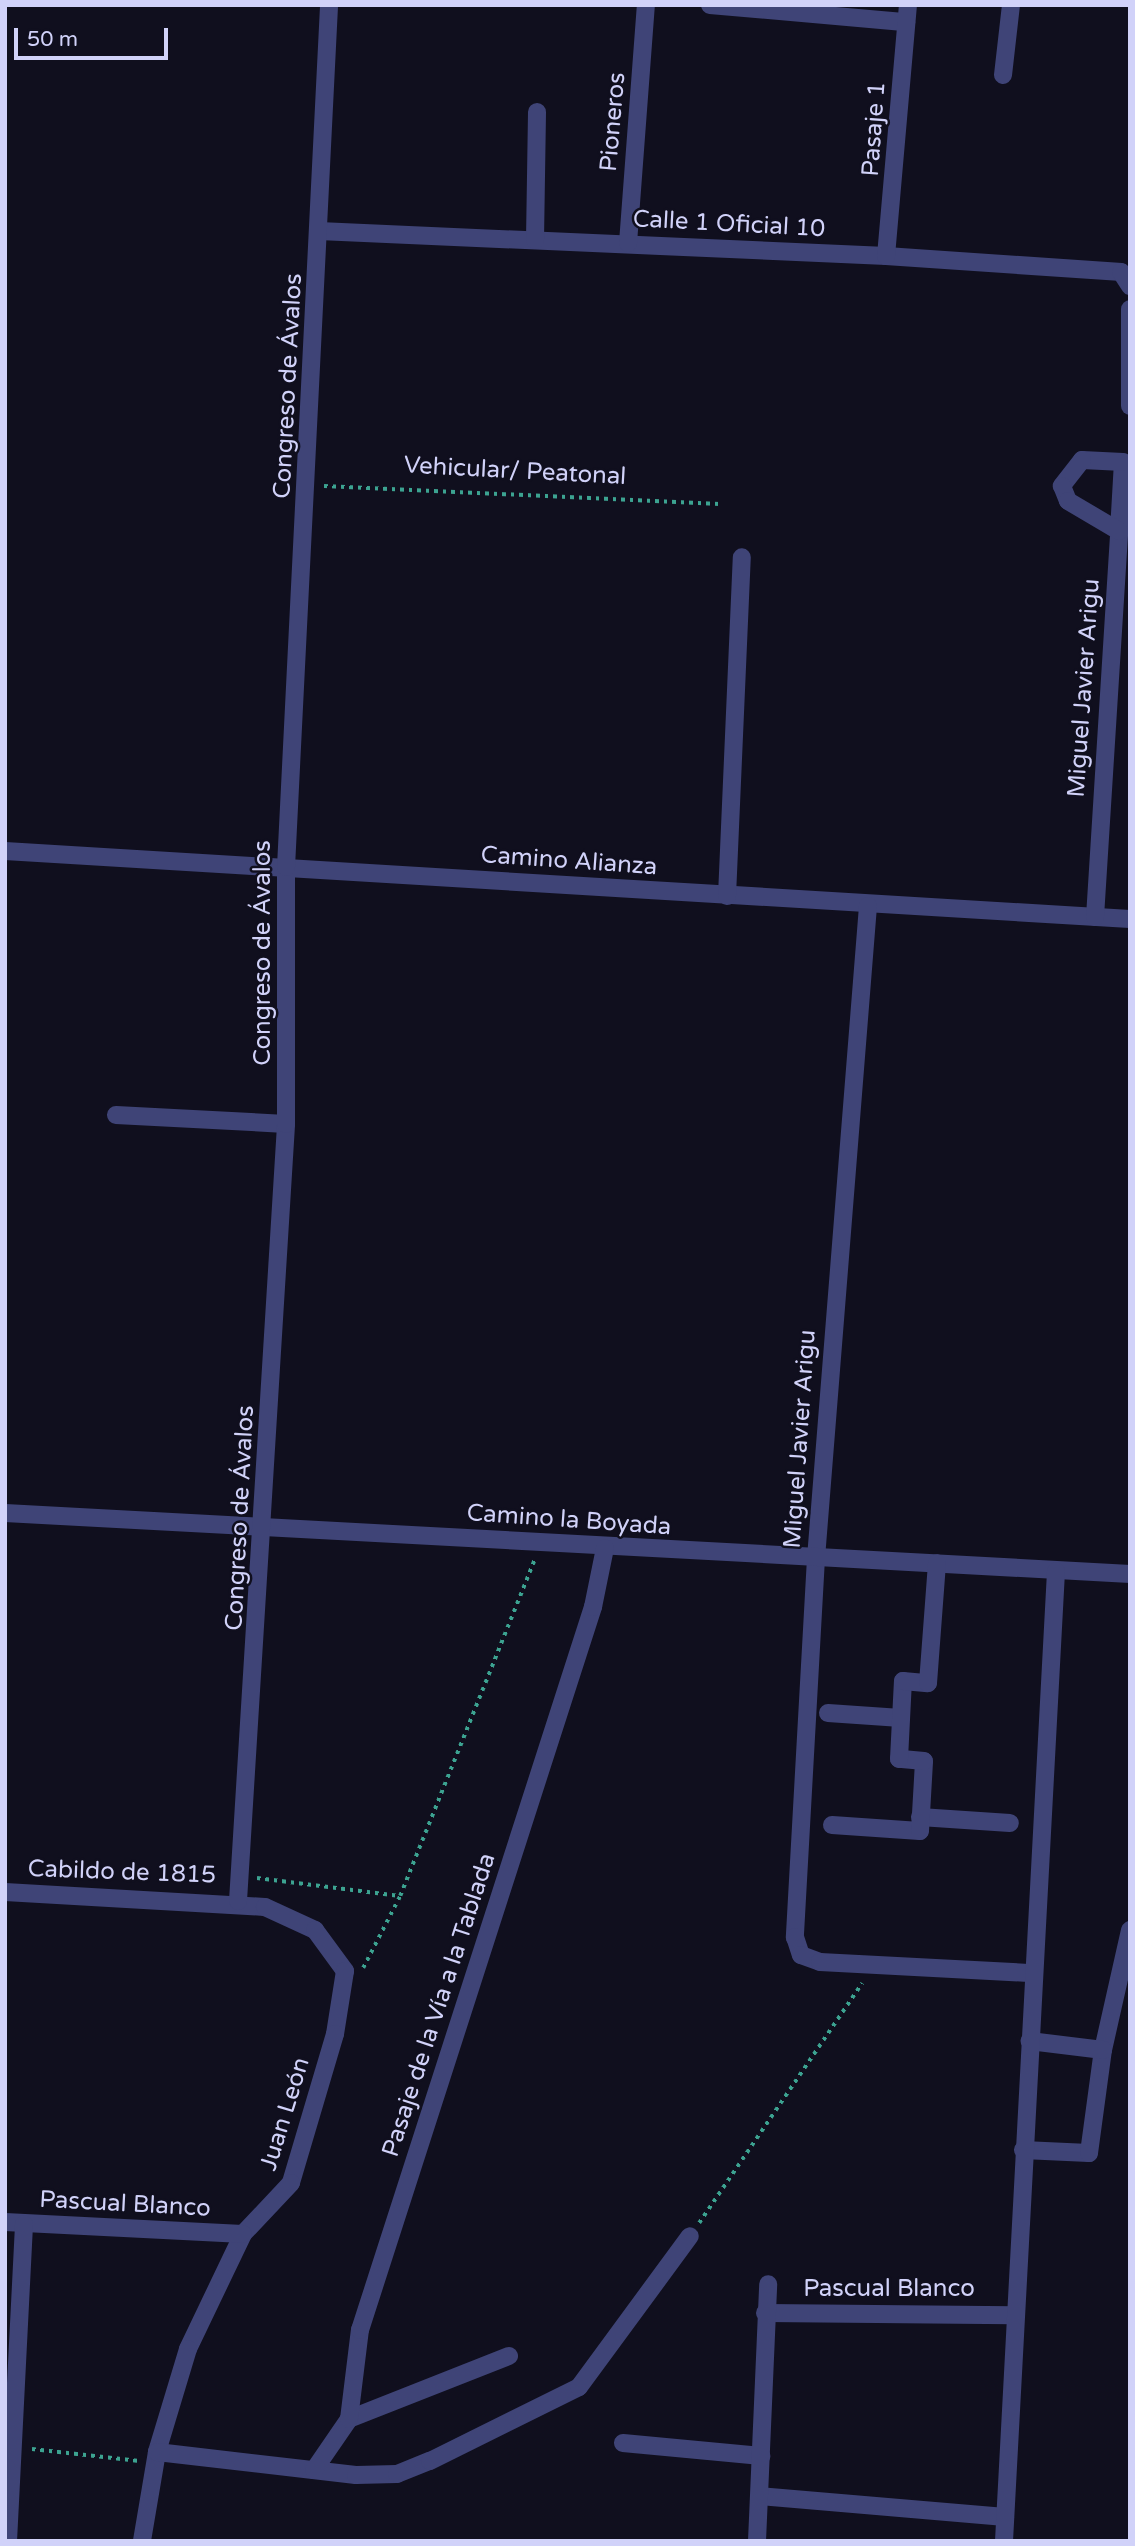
<!DOCTYPE html>
<html>
<head>
<meta charset="utf-8">
<style>
	body { margin:0 }
	#map { position:relative; width:1135px; height:2546px; overflow:hidden; background:#100f1e; font-family:"Varela Round",sans-serif }
	div>[style] { position:absolute }
	[style*='--x'] { left:calc(var(--x)*1px); top:calc(var(--y)*1px); width:calc(var(--w)*1px); rotate:calc(var(--a)*1deg) }
	.path>* { height:3.5px; margin-top:-1.75px; transform-origin:0; background:repeating-linear-gradient(90deg,#3ca391 0 3.5px,transparent 0 8.5px) }
	.minor>* { height:18px; margin:-9px; padding:0 9px; transform-origin:9px; border-radius:9px; background:#3f4477 }
	span { translate:-50% -50%; white-space:nowrap; text-align:center; line-height:1.15; -webkit-text-stroke:5px #100f1e; paint-order:stroke }
	.street-label { font-size:24px; color:#d1d2f9 }
	.frame { position:absolute; inset:0; border:7px solid #d1d2f9; pointer-events:none }
	.scale { position:absolute; left:14px; top:28px; width:154px; height:32px; box-sizing:border-box; border:4px solid #d1d2f9; border-top:0; padding-left:9px; font-size:21px; line-height:24px; white-space:nowrap; color:#d1d2f9; -webkit-text-stroke:5px #100f1e; paint-order:stroke }
</style>
</head>
<body>
<div id="map">
	<div class="path">
		<div style="--x:324;--y:486;--w:396;--a:2.6"></div>
		<div style="--x:257;--y:1878;--w:144;--a:7.2"></div>
		<div style="--x:400;--y:1896;--w:363;--a:-68.2"></div>
		<div style="--x:363;--y:1968;--w:81;--a:-62.8"></div>
		<div style="--x:699;--y:2223;--w:290;--a:-55.8"></div>
		<div style="--x:32;--y:2449;--w:108;--a:6.4"></div>
	</div>
	<div class="minor">
		<div style="--x:710;--y:5;--w:197;--a:5"></div>
		<div style="--x:1003;--y:75;--w:70;--a:-83.5"></div>
		<div style="--x:319;--y:231;--w:568;--a:2.52"></div>
		<div style="--x:886;--y:256;--w:236;--a:3.9"></div>
		<div style="--x:1121;--y:272;--w:17;--a:57"></div>
		<div style="--x:535;--y:240;--w:128;--a:-89.1"></div>
		<div style="--x:628;--y:243;--w:239;--a:-85.7"></div>
		<div style="--x:886;--y:256;--w:252;--a:-85"></div>
		<div style="--x:1130;--y:309;--w:97;--a:90"></div>
		<div style="--x:5;--y:851;--w:1127;--a:3.46"></div>
		<div style="--x:727;--y:896;--w:339;--a:-87.5"></div>
		<div style="--x:868;--y:906;--w:654;--a:94.56"></div>
		<div style="--x:816;--y:1558;--w:380;--a:93.2"></div>
		<div style="--x:795;--y:1937;--w:19;--a:72"></div>
		<div style="--x:801;--y:1955;--w:20;--a:20"></div>
		<div style="--x:820;--y:1962;--w:213;--a:3"></div>
		<div style="--x:1095;--y:917;--w:387;--a:-86.4"></div>
		<div style="--x:1119;--y:531;--w:69;--a:-86.7"></div>
		<div style="--x:1123;--y:462;--w:41;--a:-177.2"></div>
		<div style="--x:1082;--y:460;--w:33;--a:128"></div>
		<div style="--x:1062;--y:486;--w:16;--a:68"></div>
		<div style="--x:1068;--y:501;--w:59;--a:30.5"></div>
		<div style="--x:116;--y:1115;--w:170;--a:3"></div>
		<div style="--x:5;--y:1513;--w:1127;--a:3.1"></div>
		<div style="--x:828;--y:1713;--w:73;--a:3.9"></div>
		<div style="--x:920;--y:1817;--w:90;--a:3.8"></div>
		<div style="--x:832;--y:1825;--w:88;--a:3.9"></div>
		<div style="--x:920;--y:1831;--w:70;--a:-86.7"></div>
		<div style="--x:924;--y:1761;--w:25;--a:-175"></div>
		<div style="--x:899;--y:1759;--w:78;--a:-87.1"></div>
		<div style="--x:903;--y:1681;--w:25;--a:5"></div>
		<div style="--x:928;--y:1683;--w:120;--a:-85.7"></div>
		<div style="--x:5;--y:1892;--w:260;--a:3.3"></div>
		<div style="--x:265;--y:1907;--w:55;--a:24.7"></div>
		<div style="--x:315;--y:1930;--w:51;--a:53.8"></div>
		<div style="--x:345;--y:1971;--w:64;--a:99"></div>
		<div style="--x:335;--y:2034;--w:155;--a:106.5"></div>
		<div style="--x:291;--y:2183;--w:70;--a:133.3"></div>
		<div style="--x:243;--y:2234;--w:127;--a:115.6"></div>
		<div style="--x:188;--y:2349;--w:108;--a:106.8"></div>
		<div style="--x:157;--y:2452;--w:90;--a:99.6"></div>
		<div style="--x:238;--y:1901;--w:778;--a:-86.46"></div>
		<div style="--x:286;--y:1124;--w:257;--a:-90"></div>
		<div style="--x:286;--y:867;--w:863;--a:-87.14"></div>
		<div style="--x:1103;--y:2050;--w:123;--a:-77.3"></div>
		<div style="--x:1023;--y:2150;--w:66;--a:2.6"></div>
		<div style="--x:1089;--y:2153;--w:104;--a:-82.3"></div>
		<div style="--x:1103;--y:2050;--w:74;--a:-173"></div>
		<div style="--x:5;--y:2222;--w:238;--a:2.9"></div>
		<div style="--x:765;--y:2313;--w:249;--a:0.5"></div>
		<div style="--x:349;--y:2419;--w:172;--a:-21.5"></div>
		<div style="--x:623;--y:2443;--w:139;--a:5.4"></div>
		<div style="--x:157;--y:2452;--w:200;--a:6.6"></div>
		<div style="--x:356;--y:2475;--w:41;--a:-1.4"></div>
		<div style="--x:397;--y:2474;--w:35;--a:-22"></div>
		<div style="--x:430;--y:2461;--w:166;--a:-26.4"></div>
		<div style="--x:579;--y:2387;--w:187;--a:-53.7"></div>
		<div style="--x:314;--y:2470;--w:62;--a:-55.5"></div>
		<div style="--x:349;--y:2419;--w:90;--a:-83"></div>
		<div style="--x:360;--y:2330;--w:760;--a:-72.14"></div>
		<div style="--x:593;--y:1607;--w:60;--a:-78.5"></div>
		<div style="--x:760;--y:2496;--w:246;--a:4.9"></div>
		<div style="--x:8;--y:2541;--w:317;--a:-87.1"></div>
		<div style="--x:757;--y:2541;--w:257;--a:-87.5"></div>
		<div style="--x:1004;--y:2541;--w:971;--a:-86.93"></div>
	</div>
	<div class="street-label">
		<span style="left:613px;top:122px;rotate:-85deg">Pioneros</span>
		<span style="left:874px;top:129px;rotate:-86deg">Pasaje 1</span>
		<span style="left:729px;top:224px;rotate:3deg">Calle 1 Oficial 10</span>
		<span style="left:288px;top:386px;rotate:-87deg">Congreso de Ávalos</span>
		<span style="left:515px;top:471px;rotate:3deg">Vehicular/ Peatonal</span>
		<span style="left:1084px;top:688px;rotate:-86deg">Miguel Javier Arigu</span>
		<span style="left:569px;top:861px;rotate:4deg">Camino Alianza</span>
		<span style="left:263px;top:953px;rotate:-90deg">Congreso de Ávalos</span>
		<span style="left:800px;top:1439px;rotate:-86deg">Miguel Javier Arigu</span>
		<span style="left:240px;top:1518px;rotate:-87deg">Congreso de Ávalos</span>
		<span style="left:569px;top:1520px;rotate:4deg">Camino la Boyada</span>
		<span style="left:122px;top:1872px;rotate:2deg">Cabildo de 1815</span>
		<span style="left:439px;top:2005px;rotate:-72deg">Pasaje de la Vía a la Tablada</span>
		<span style="left:285px;top:2114px;rotate:-73deg">Juan León</span>
		<span style="left:125px;top:2204px;rotate:3deg">Pascual Blanco</span>
		<span style="left:889px;top:2289px">Pascual Blanco</span>
	</div>
	<div class="frame"></div>
	<div class="scale">50 m</div>
</div>
</body>
</html>
